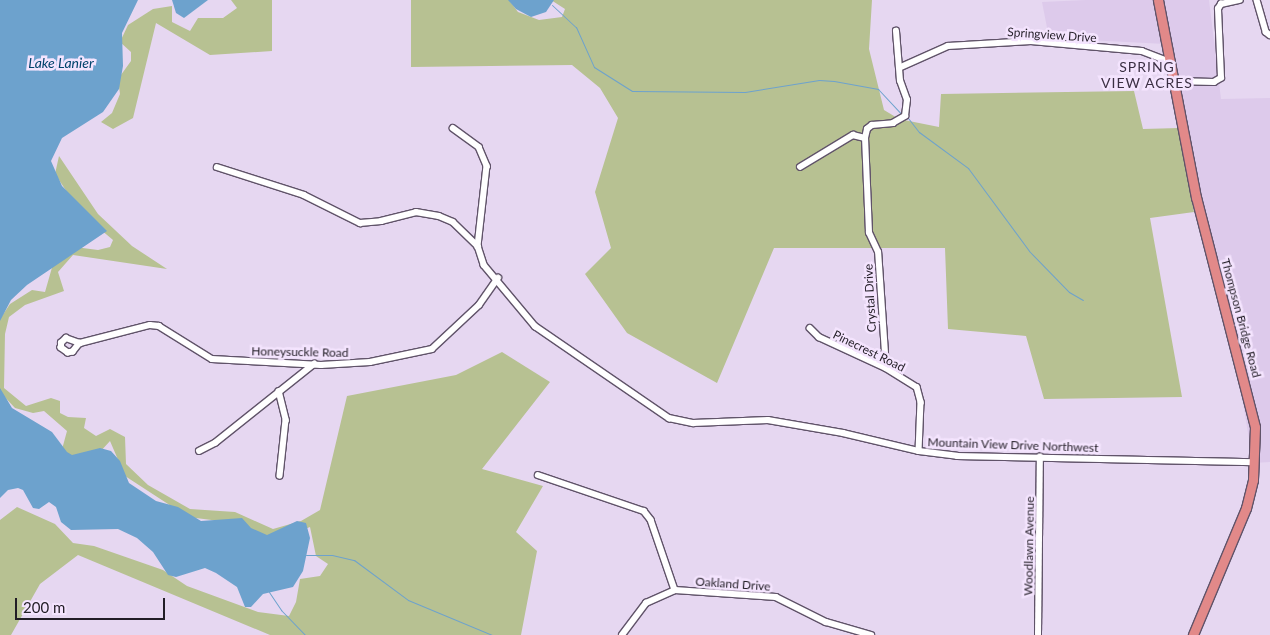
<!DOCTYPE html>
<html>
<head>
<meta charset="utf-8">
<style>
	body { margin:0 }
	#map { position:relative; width:1270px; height:635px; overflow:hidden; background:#e6d7f1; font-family:Lato,sans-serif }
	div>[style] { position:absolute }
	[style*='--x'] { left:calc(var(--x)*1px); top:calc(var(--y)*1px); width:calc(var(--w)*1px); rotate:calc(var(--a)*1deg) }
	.built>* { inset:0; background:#ddcaeb }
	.green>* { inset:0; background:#b7c192 }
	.water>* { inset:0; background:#6da2cd }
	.stream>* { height:1px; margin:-0.5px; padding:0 0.5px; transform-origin:0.5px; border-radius:0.5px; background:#6da2cd }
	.roads { filter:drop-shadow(1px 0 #605369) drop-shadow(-1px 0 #605369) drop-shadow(0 1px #605369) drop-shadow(0 -1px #605369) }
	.minor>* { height:5.5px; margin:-2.75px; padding:0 2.75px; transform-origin:2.75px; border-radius:2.75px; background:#fff }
	.highway>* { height:9px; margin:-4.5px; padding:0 4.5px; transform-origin:4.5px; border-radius:4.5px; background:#e28989 }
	span { translate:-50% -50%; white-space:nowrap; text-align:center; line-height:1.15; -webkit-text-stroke:5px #f4e4fe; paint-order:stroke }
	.street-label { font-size:12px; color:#221d26 }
	.water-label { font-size:14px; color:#00436c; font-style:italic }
	.neighbourhood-label { font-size:14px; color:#3c3044; letter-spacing:1px }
	.scale { position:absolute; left:15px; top:598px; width:150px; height:22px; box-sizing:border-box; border:2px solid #221d26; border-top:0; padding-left:6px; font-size:15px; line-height:18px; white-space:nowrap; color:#221d26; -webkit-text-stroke:4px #f4e4fe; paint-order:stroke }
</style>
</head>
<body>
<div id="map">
	<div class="built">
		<div style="clip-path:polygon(1086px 0,1209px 0,1221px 99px,1270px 98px,1270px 462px,1253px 463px,1236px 361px,1194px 212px,1165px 44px,1049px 38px,1042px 2px)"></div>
	</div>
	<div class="green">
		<div style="clip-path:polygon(231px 0,272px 0,272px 51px,210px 55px,156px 23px,133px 118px,113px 129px,101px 122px,112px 113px,120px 94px,118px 79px,131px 61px,131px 52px,120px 42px,128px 25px,153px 9px,172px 6px,172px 22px,190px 31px,198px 18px,223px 18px,237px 8px)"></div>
		<div style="clip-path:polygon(411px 0,509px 0,518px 12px,539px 20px,562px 17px,565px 9px,551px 0,872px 0,869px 49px,884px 110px,899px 119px,939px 127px,941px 94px,1134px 91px,1143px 129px,1179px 128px,1194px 212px,1150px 218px,1182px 397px,1044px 399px,1026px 336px,948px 329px,945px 248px,774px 248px,717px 383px,627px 333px,585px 274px,611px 248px,595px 192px,618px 118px,600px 88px,572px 65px,411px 67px)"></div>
		<div style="clip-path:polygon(59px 156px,98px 214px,132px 246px,167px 269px,73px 255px,58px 272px,64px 291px,25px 305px,9px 317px,5px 334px,4px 388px,26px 406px,51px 398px,60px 401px,60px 413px,68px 417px,86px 418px,84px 428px,96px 436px,110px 429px,125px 437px,126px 464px,148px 485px,190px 509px,235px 512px,273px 529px,301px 521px,320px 510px,347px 396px,456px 375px,502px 352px,550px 382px,482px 469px,543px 486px,516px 532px,537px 551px,521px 635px,270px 635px,78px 555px,40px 584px,11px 635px,0 635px,0 520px,17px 507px,55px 524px,73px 543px,94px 546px,163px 570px,187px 586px,258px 612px,289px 616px,296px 602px,300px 579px,320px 576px,328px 564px,316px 556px,310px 527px,285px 537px,253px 537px,243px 524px,188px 517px,125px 476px,110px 441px,99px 453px,81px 462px,61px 453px,67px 431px,44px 411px,33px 413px,15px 408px,0 392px,0 319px,10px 304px,32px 290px,45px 292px,55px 257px,75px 247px,98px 250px,110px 247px,113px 240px,81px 213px,55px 174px)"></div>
	</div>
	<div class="water">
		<div style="clip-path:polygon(0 0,138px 0,122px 33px,123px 66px,119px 89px,103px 112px,62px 138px,51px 161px,62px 186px,107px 231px,27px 285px,11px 300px,0 321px)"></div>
		<div style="clip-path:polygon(172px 0,208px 0,184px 18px,176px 13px)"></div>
		<div style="clip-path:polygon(508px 0,554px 0,546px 12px,531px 17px,516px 9px)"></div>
		<div style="clip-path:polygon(0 388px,12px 408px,52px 432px,67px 452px,72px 455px,100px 448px,111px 451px,120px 461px,129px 483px,156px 501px,178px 507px,201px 521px,242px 518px,251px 528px,267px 535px,297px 521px,306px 523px,310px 538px,303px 571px,293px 587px,263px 594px,251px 607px,245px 607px,237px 587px,216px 573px,205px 568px,176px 577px,168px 575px,153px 552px,137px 538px,118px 529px,71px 530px,61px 522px,56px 507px,49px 502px,39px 509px,33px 508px,23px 490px,18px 488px,8px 490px,0 498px)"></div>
	</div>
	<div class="stream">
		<div style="--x:552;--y:5;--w:33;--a:43"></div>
		<div style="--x:576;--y:27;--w:44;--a:65.8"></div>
		<div style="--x:594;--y:67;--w:45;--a:32.3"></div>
		<div style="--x:632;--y:91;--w:113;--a:0.5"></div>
		<div style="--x:745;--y:92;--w:75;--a:-9.2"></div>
		<div style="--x:819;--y:80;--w:15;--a:4"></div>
		<div style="--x:834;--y:81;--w:45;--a:10.3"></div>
		<div style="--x:878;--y:89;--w:33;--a:47"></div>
		<div style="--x:908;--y:118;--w:18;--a:52"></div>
		<div style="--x:919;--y:132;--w:61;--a:36.3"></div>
		<div style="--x:968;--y:168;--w:104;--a:53.6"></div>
		<div style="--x:1030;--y:252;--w:56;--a:45.7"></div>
		<div style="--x:1069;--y:292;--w:16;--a:30"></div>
		<div style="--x:306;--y:555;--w:26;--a:0"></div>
		<div style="--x:332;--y:555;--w:23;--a:13"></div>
		<div style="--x:354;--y:560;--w:67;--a:36.5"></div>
		<div style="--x:408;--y:600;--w:91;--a:22.6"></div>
		<div style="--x:269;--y:592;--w:22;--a:56"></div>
		<div style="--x:281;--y:610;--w:35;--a:46"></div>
	</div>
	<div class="roads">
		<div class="minor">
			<div style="--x:1257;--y:0;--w:33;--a:74"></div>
			<div style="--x:1266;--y:32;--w:5;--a:37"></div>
			<div style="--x:901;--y:67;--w:51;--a:-24.1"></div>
			<div style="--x:948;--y:46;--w:83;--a:-3.4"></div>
			<div style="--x:1031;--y:41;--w:111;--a:5.1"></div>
			<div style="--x:1142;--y:51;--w:26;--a:21"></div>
			<div style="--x:1166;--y:60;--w:6;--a:51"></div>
			<div style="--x:1173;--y:81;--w:41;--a:1.4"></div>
			<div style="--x:1214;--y:82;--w:8;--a:-30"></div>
			<div style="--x:1221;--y:78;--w:69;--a:-92.5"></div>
			<div style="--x:1218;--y:9;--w:6;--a:-59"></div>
			<div style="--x:1221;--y:4;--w:19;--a:-12"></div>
			<div style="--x:453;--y:128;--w:32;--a:36"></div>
			<div style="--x:479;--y:147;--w:21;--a:67"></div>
			<div style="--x:487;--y:166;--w:81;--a:96.4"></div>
			<div style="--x:478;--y:246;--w:20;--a:72"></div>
			<div style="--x:484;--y:265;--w:80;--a:50.1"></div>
			<div style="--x:535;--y:326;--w:163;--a:34.5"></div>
			<div style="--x:669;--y:418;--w:25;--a:12"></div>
			<div style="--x:693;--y:423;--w:75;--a:-2.3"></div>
			<div style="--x:768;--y:420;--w:76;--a:9.8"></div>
			<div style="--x:843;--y:433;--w:78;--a:13.3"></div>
			<div style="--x:919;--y:451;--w:38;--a:7"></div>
			<div style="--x:957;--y:456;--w:298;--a:1.2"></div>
			<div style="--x:217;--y:167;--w:91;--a:17.8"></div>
			<div style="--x:304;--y:195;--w:63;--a:26.6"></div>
			<div style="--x:360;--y:223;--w:21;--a:-5"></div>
			<div style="--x:381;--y:221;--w:36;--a:-14"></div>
			<div style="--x:416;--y:212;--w:23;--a:10"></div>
			<div style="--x:439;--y:216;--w:15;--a:23"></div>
			<div style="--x:453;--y:222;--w:35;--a:44"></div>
			<div style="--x:800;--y:167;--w:62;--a:-31.1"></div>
			<div style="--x:853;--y:135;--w:12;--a:14"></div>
			<div style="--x:810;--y:328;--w:13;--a:45"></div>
			<div style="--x:819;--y:337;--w:74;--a:24.8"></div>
			<div style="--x:886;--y:368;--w:36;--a:32"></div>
			<div style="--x:917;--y:387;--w:16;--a:75"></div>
			<div style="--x:921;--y:402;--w:49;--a:92.3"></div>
			<div style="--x:80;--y:343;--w:11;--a:128"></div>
			<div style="--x:73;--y:352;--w:5;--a:169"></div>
			<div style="--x:68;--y:353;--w:9;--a:-144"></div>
			<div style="--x:61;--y:348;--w:5;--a:-90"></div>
			<div style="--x:61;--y:343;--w:7;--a:-45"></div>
			<div style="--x:66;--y:338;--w:15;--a:20"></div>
			<div style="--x:80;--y:343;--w:72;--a:-14.4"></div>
			<div style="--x:150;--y:325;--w:9;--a:6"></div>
			<div style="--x:159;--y:326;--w:62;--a:31.9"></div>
			<div style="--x:212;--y:359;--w:109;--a:3.2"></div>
			<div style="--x:321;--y:365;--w:49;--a:-3.5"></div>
			<div style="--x:370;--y:362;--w:63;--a:-11.8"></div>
			<div style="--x:432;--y:349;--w:64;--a:-43.1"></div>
			<div style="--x:479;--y:305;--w:33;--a:-55"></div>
			<div style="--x:886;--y:368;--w:116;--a:-93.9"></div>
			<div style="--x:878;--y:252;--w:21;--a:-115"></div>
			<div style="--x:869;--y:233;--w:95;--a:-92.4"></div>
			<div style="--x:865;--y:138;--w:9;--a:-77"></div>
			<div style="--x:867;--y:129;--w:6;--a:-39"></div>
			<div style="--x:872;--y:125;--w:21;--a:-5"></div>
			<div style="--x:893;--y:123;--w:14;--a:-30"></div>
			<div style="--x:905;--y:116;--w:16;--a:-83"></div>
			<div style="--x:907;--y:100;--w:20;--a:-110"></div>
			<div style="--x:900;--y:81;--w:50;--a:-94.6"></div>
			<div style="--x:279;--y:391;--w:30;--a:76"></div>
			<div style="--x:286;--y:420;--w:56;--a:96.1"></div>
			<div style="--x:199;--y:451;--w:18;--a:-27"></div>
			<div style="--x:215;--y:443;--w:127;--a:-38.6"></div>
			<div style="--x:538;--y:475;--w:112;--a:18.8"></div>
			<div style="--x:644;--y:511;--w:11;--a:52"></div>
			<div style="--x:651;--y:520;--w:74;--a:71.1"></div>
			<div style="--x:622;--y:635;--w:40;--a:-53"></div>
			<div style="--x:646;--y:603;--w:32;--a:-24"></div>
			<div style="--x:675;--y:590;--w:101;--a:4"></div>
			<div style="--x:776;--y:597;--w:56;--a:26.6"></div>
			<div style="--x:826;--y:622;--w:47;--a:16.1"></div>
			<div style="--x:1038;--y:635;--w:178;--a:-89.4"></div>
		</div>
		<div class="highway">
			<div style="--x:1158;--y:0;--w:201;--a:79.1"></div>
			<div style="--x:1196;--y:197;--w:237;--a:75.6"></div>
			<div style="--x:1255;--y:427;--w:53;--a:92.2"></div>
			<div style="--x:1253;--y:480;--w:29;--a:104"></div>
			<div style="--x:1246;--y:508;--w:138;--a:112.7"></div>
		</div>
	</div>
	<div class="street-label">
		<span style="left:1052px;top:35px;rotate:4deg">Springview Drive</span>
		<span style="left:870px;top:298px;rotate:-93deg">Crystal Drive</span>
		<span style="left:1241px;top:318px;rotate:75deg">Thompson Bridge Road</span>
		<span style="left:869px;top:351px;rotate:26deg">Pinecrest Road</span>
		<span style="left:300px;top:352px;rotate:1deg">Honeysuckle Road</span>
		<span style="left:1013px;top:445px;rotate:2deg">Mountain View Drive Northwest</span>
		<span style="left:1029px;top:546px;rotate:-89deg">Woodlawn Avenue</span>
		<span style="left:733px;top:584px;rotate:4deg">Oakland Drive</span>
	</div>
	<div class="water-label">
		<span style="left:61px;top:63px">Lake Lanier</span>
	</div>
	<div class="neighbourhood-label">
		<span style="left:1147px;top:75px">SPRING<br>VIEW ACRES</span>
	</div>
	<div class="scale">200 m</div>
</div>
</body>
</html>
